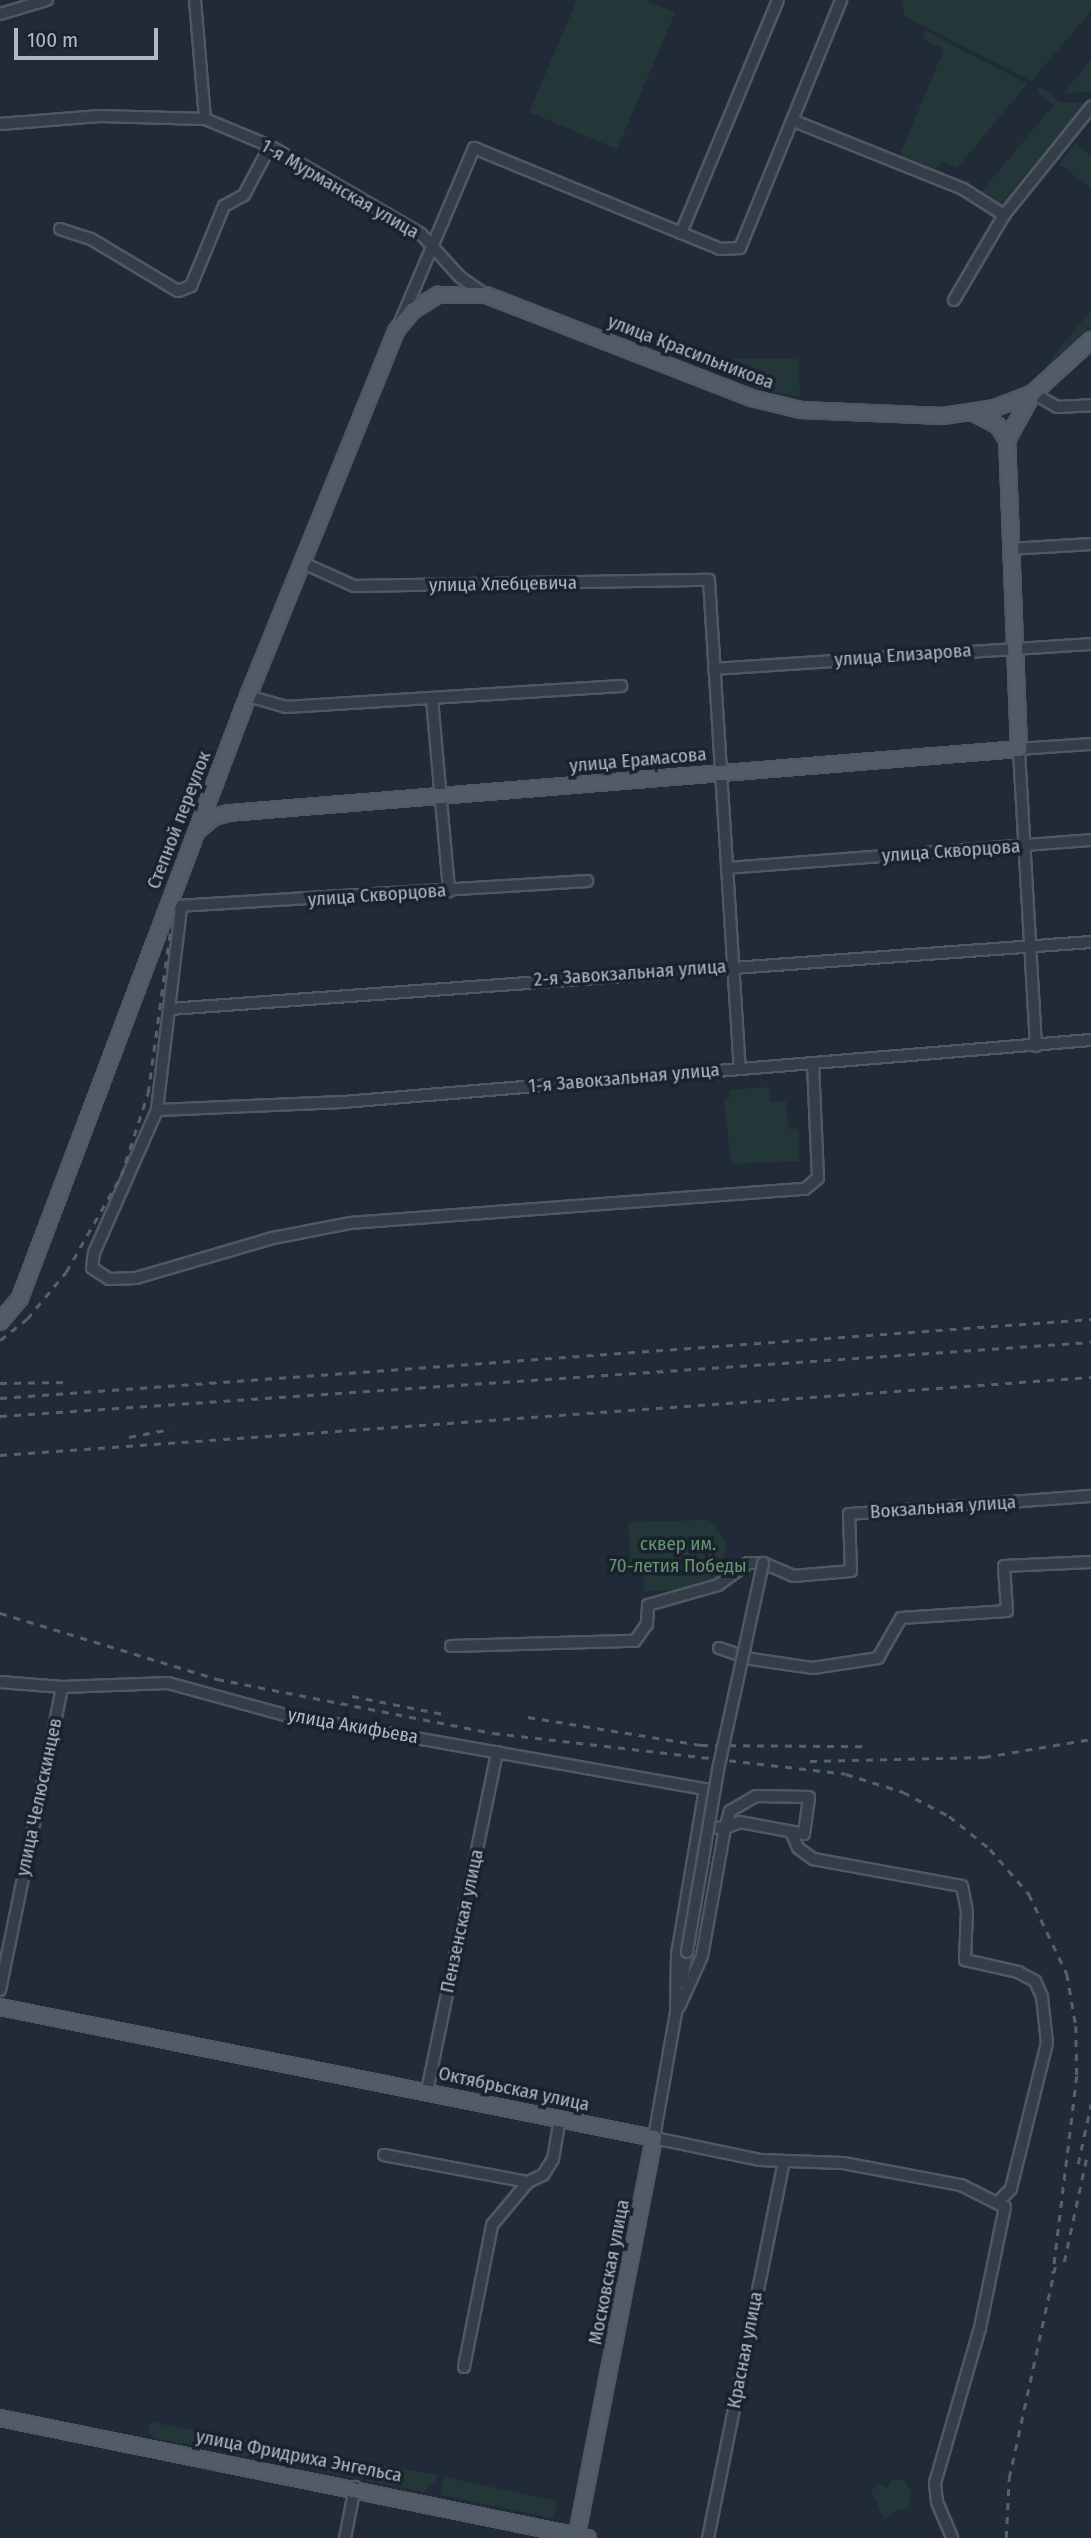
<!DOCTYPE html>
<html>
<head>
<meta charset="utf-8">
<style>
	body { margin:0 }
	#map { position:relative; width:1091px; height:2538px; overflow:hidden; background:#212b38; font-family:"Fira Sans Condensed",sans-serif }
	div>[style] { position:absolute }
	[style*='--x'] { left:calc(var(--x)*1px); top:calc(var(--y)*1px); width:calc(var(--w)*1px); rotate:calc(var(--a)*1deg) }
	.green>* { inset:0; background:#233739; transform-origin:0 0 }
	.roads { filter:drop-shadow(2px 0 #4f5863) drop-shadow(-2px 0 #4f5863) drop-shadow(0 2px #4f5863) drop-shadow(0 -2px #4f5863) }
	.minor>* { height:10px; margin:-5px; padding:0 5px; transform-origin:5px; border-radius:5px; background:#343d48 }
	.major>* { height:14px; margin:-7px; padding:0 7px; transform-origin:7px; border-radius:7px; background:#525c68 }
	.rail>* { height:2.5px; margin-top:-1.25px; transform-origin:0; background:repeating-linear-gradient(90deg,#56616f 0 7px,transparent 0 14px) }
	.bridges { filter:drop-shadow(2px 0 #4f5863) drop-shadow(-2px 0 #4f5863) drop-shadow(0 2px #4f5863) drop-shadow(0 -2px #4f5863) }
	.minor-bridge>* { height:10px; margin:-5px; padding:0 5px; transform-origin:5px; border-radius:5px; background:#343d48 }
	span { translate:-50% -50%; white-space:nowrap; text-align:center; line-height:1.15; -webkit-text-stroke:7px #1a222d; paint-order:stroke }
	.street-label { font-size:19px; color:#afb8c5 }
	.park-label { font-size:19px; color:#679570 }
	.scale { position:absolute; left:14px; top:28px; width:144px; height:32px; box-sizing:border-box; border:4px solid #afb8c5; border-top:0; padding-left:9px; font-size:21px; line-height:24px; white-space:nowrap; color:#afb8c5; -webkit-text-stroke:5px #1a222d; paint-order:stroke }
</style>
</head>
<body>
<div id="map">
	<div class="green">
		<div style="clip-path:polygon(577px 0,645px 0,675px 13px,617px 149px,529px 112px)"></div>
		<div style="clip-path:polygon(903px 0,1091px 0,1091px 11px,1031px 81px,904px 16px)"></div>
		<div style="clip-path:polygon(926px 31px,1027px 84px,957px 168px,943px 161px,935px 169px,900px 155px,944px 49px,923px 39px)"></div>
		<div style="clip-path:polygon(1091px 60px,1091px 91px,1063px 94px)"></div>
		<div style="clip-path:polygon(1040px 87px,1060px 102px,1085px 103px,1001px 204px,980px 193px,1054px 105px,1037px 91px)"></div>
		<div style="clip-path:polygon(1076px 143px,1091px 155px,1091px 188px,1059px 164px)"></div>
		<div style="clip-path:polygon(1091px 310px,1091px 326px,1044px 368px)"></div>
		<div style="clip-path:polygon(694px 359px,798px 359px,800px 397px,757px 389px)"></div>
		<div style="clip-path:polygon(768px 1087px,770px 1102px,786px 1101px,788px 1129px,798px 1129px,799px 1161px,731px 1164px,724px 1098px,730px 1098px,729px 1090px)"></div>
		<div style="clip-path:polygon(709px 1520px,727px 1542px,720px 1578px,685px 1590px,644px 1591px,643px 1566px,631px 1566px,628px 1522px)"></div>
		<div style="clip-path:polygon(150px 2422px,437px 2475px,436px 2480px,424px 2492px,155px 2438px,148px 2432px)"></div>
		<div style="left:444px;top:2477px;width:116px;height:18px;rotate:12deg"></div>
		<div style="clip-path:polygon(892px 2479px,905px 2481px,911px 2493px,909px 2508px,894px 2511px,889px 2518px,884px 2518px,871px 2490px,877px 2484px,888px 2488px)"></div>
	</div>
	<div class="roads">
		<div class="minor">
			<div style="--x:195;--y:0;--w:119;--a:85.2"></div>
			<div style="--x:0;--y:14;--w:49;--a:-16.6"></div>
			<div style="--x:794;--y:121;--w:182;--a:21.9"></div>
			<div style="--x:963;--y:189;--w:49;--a:32.4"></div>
			<div style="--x:0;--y:124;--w:100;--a:-4.6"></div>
			<div style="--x:100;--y:116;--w:105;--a:1.6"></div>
			<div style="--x:205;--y:119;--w:70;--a:22.6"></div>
			<div style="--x:270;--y:146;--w:175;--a:30.2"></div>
			<div style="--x:421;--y:234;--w:58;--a:47.8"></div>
			<div style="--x:460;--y:277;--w:32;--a:35"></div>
			<div style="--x:60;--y:229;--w:33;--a:18"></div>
			<div style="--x:91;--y:239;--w:101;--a:30.9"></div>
			<div style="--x:178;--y:291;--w:14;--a:-21"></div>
			<div style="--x:191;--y:286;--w:87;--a:-67.6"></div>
			<div style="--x:224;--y:206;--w:23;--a:-29"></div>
			<div style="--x:244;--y:195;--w:55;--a:-62"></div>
			<div style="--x:681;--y:233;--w:252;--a:-67.4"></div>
			<div style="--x:954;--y:300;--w:99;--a:-59.5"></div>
			<div style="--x:1004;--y:215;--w:139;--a:-51.1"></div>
			<div style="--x:401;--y:320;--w:187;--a:-67"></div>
			<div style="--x:474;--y:148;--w:266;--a:22.3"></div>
			<div style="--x:720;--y:249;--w:20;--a:-3"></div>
			<div style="--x:740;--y:248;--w:268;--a:-67.8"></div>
			<div style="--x:1033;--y:393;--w:28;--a:30"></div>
			<div style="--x:1057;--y:407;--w:34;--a:-3"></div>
			<div style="--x:1010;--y:549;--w:81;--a:-3.5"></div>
			<div style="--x:303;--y:563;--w:56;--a:24.3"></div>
			<div style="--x:354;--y:586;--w:355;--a:-1"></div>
			<div style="--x:709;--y:580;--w:489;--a:86.4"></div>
			<div style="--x:714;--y:669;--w:378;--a:-3.8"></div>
			<div style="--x:248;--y:696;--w:40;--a:16"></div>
			<div style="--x:286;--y:707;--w:336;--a:-3.6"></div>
			<div style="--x:432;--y:699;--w:193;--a:84.9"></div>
			<div style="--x:727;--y:868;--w:365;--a:-4.4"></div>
			<div style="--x:178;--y:906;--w:410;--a:-3.5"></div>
			<div style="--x:181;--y:908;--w:203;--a:96.8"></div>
			<div style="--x:157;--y:1110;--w:156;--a:113.8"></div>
			<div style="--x:94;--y:1253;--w:15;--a:98"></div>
			<div style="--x:92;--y:1268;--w:20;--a:33"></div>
			<div style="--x:109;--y:1279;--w:27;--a:-2"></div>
			<div style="--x:136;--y:1278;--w:143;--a:-16.3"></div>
			<div style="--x:273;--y:1238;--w:78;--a:-11"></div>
			<div style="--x:350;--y:1223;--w:456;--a:-4.3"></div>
			<div style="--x:805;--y:1189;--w:17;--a:-40"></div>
			<div style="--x:818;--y:1178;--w:115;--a:-92.5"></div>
			<div style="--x:170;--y:1009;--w:923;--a:-4.16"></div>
			<div style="--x:1036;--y:1046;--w:297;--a:-93.3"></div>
			<div style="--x:1019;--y:749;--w:72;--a:-4"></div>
			<div style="--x:157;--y:1110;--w:186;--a:-2.5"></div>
			<div style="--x:343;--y:1102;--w:751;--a:-4.74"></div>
			<div style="--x:451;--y:1646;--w:184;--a:-1.6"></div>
			<div style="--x:635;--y:1641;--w:21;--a:-55"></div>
			<div style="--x:647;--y:1624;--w:19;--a:-87"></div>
			<div style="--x:648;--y:1605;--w:73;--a:-15.9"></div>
			<div style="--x:718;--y:1585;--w:37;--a:-36"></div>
			<div style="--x:748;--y:1563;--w:15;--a:0"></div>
			<div style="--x:763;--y:1563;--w:33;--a:23"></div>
			<div style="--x:793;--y:1576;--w:58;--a:-4.9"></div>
			<div style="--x:851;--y:1571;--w:57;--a:-92"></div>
			<div style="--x:849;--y:1514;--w:243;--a:-4.3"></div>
			<div style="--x:719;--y:1648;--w:34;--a:19"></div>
			<div style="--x:751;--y:1659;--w:63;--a:8.3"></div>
			<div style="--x:813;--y:1668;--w:66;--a:-8.7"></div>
			<div style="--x:878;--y:1658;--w:46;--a:-60.1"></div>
			<div style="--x:901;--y:1618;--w:106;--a:-3.8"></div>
			<div style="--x:1007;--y:1611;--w:45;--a:-93.8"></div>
			<div style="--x:1004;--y:1566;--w:87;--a:-2.6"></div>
			<div style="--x:0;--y:1682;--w:62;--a:4.6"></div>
			<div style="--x:62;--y:1687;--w:106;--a:-2.2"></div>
			<div style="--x:168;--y:1683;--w:121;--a:15.3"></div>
			<div style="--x:285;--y:1715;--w:426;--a:10"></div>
			<div style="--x:705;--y:1789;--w:167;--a:99.6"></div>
			<div style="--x:677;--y:1954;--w:59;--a:91"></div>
			<div style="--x:791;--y:1832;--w:17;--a:66"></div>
			<div style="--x:798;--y:1848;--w:19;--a:36"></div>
			<div style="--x:813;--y:1859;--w:151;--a:10.3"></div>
			<div style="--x:962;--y:1886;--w:25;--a:79"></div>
			<div style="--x:967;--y:1911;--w:49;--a:92.3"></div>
			<div style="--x:965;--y:1960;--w:54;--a:12.8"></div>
			<div style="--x:1018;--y:1972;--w:19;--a:28"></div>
			<div style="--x:1035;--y:1981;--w:17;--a:66"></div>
			<div style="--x:1042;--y:1997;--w:46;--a:83.8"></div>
			<div style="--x:1047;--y:2043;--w:150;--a:103.9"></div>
			<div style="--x:1011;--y:2189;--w:18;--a:135"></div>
			<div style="--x:682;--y:1981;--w:29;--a:-80"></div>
			<div style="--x:0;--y:1990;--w:309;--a:-78.4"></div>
			<div style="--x:677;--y:2007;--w:133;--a:100"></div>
			<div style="--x:654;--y:2138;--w:108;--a:11.7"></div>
			<div style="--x:760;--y:2160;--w:83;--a:2.1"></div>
			<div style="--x:843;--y:2163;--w:120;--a:10.6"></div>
			<div style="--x:961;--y:2185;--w:49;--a:26.6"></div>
			<div style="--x:1005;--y:2207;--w:124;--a:101.7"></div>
			<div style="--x:980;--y:2328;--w:161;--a:106.2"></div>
			<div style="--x:935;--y:2483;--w:19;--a:84"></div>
			<div style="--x:937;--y:2502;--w:39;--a:67"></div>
			<div style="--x:679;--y:2007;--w:56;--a:-65.7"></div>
			<div style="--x:702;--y:1956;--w:130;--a:-79.8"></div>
			<div style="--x:725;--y:1828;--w:16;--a:-22"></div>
			<div style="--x:740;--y:1822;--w:65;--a:10.6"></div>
			<div style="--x:804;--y:1834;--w:37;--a:-82"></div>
			<div style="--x:809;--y:1797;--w:53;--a:-178.9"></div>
			<div style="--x:756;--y:1796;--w:30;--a:150"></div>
			<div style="--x:730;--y:1811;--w:18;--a:106"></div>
			<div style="--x:725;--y:1828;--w:26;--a:-178"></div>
			<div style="--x:427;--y:2091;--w:346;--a:-78.3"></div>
			<div style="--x:384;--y:2155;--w:147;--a:10.6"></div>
			<div style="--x:528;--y:2182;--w:17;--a:-25"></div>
			<div style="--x:543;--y:2175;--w:19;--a:-58"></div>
			<div style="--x:553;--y:2159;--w:41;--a:-80.1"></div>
			<div style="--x:464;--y:2367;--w:145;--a:-78.8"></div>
			<div style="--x:492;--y:2225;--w:56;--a:-50.1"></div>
			<div style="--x:345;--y:2538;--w:52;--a:-78.9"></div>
			<div style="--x:708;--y:2538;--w:384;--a:-78.6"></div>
		</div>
		<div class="major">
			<div style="--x:974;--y:413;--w:27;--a:28"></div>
			<div style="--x:998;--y:426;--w:17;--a:57"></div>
			<div style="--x:196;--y:832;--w:23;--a:-40"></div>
			<div style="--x:214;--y:817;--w:16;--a:-15"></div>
			<div style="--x:229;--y:813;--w:793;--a:-4.63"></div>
			<div style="--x:1019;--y:749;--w:309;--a:-92.2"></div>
			<div style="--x:1007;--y:440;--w:54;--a:-61"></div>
			<div style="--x:1033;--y:393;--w:79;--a:-42.4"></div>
			<div style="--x:0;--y:1322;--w:31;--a:-50"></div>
			<div style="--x:20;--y:1298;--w:644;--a:-69.26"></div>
			<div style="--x:248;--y:696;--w:394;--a:-67.9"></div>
			<div style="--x:396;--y:331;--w:26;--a:-51"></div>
			<div style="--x:412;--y:311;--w:31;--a:-32"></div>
			<div style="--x:438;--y:295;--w:48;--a:0"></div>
			<div style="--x:486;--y:295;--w:284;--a:21.2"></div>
			<div style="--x:751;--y:398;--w:51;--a:13.5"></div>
			<div style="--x:801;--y:410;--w:142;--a:2.4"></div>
			<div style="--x:943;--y:416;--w:53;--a:-8.7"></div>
			<div style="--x:995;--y:408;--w:41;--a:-21.5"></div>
			<div style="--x:0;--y:2007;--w:667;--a:11.33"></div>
			<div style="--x:654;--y:2138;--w:408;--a:101"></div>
			<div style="--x:0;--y:2418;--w:600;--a:11.53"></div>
		</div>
	</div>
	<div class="rail">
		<div style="--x:0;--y:1340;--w:34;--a:-38"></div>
		<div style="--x:27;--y:1319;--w:61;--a:-50.3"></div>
		<div style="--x:66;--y:1272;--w:111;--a:-60.2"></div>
		<div style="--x:121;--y:1176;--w:87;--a:-72"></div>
		<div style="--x:148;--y:1093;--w:162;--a:-82.2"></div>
		<div style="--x:0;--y:1383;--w:69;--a:-0.8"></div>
		<div style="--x:0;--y:1398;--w:1094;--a:-4.14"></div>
		<div style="--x:0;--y:1416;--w:1094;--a:-3.88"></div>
		<div style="--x:129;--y:1437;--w:42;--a:-11"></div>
		<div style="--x:0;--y:1455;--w:1094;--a:-4.09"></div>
		<div style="--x:0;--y:1613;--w:227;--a:16.9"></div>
		<div style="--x:217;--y:1679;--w:281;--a:11.1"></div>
		<div style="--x:493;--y:1733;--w:355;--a:6.6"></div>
		<div style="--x:846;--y:1774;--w:60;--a:17.5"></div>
		<div style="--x:903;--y:1792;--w:52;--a:27.6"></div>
		<div style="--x:949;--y:1816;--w:53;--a:38.8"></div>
		<div style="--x:990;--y:1849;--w:60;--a:49.1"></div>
		<div style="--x:1029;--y:1894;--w:89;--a:64.6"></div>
		<div style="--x:1067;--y:1974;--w:53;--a:80.2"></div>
		<div style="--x:1076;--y:2026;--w:50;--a:88.9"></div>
		<div style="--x:1077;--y:2076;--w:199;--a:96.9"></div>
		<div style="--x:352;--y:1696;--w:98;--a:11.2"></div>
		<div style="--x:528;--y:1717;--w:175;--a:9.2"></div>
		<div style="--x:701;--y:1745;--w:163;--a:0.4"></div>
		<div style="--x:810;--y:1761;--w:174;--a:-1.3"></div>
		<div style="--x:984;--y:1757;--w:109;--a:-9.5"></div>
		<div style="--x:1078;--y:2164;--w:61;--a:-77.8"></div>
		<div style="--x:1064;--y:2262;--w:108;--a:-77.8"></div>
		<div style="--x:1006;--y:2538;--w:60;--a:-87.1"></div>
		<div style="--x:1009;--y:2478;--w:216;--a:-77.7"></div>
	</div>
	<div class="bridges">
		<div class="minor-bridge">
			<div style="--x:687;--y:1952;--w:185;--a:-80.3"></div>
			<div style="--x:718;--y:1770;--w:212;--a:-77.7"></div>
		</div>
	</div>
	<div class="street-label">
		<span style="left:340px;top:189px;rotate:30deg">1-я Мурманская улица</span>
		<span style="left:691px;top:352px;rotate:21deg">улица Красильникова</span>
		<span style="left:503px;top:584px;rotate:-1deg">улица Хлебцевича</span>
		<span style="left:903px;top:655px;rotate:-4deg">улица Елизарова</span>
		<span style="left:638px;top:760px;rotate:-5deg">улица Ерамасова</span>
		<span style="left:179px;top:820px;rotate:-69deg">Степной переулок</span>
		<span style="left:951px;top:851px;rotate:-4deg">улица Скворцова</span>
		<span style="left:377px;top:895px;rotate:-4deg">улица Скворцова</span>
		<span style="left:630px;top:973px;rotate:-4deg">2-я Завокзальная улица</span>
		<span style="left:624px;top:1078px;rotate:-5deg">1-я Завокзальная улица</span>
		<span style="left:943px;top:1507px;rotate:-4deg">Вокзальная улица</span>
		<span style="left:353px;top:1726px;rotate:10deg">улица Акифьева</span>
		<span style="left:39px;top:1797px;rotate:-78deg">улица Челюскинцев</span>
		<span style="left:462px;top:1921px;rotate:-78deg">Пензенская улица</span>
		<span style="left:514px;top:2089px;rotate:12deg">Октябрьская улица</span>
		<span style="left:609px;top:2272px;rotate:-79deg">Московская улица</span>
		<span style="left:745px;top:2350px;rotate:-79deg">Красная улица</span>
		<span style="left:299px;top:2456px;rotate:11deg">улица Фридриха Энгельса</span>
	</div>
	<div class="park-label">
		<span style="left:678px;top:1555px">сквер им.<br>70-летия Победы</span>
	</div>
	<div class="scale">100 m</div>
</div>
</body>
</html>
